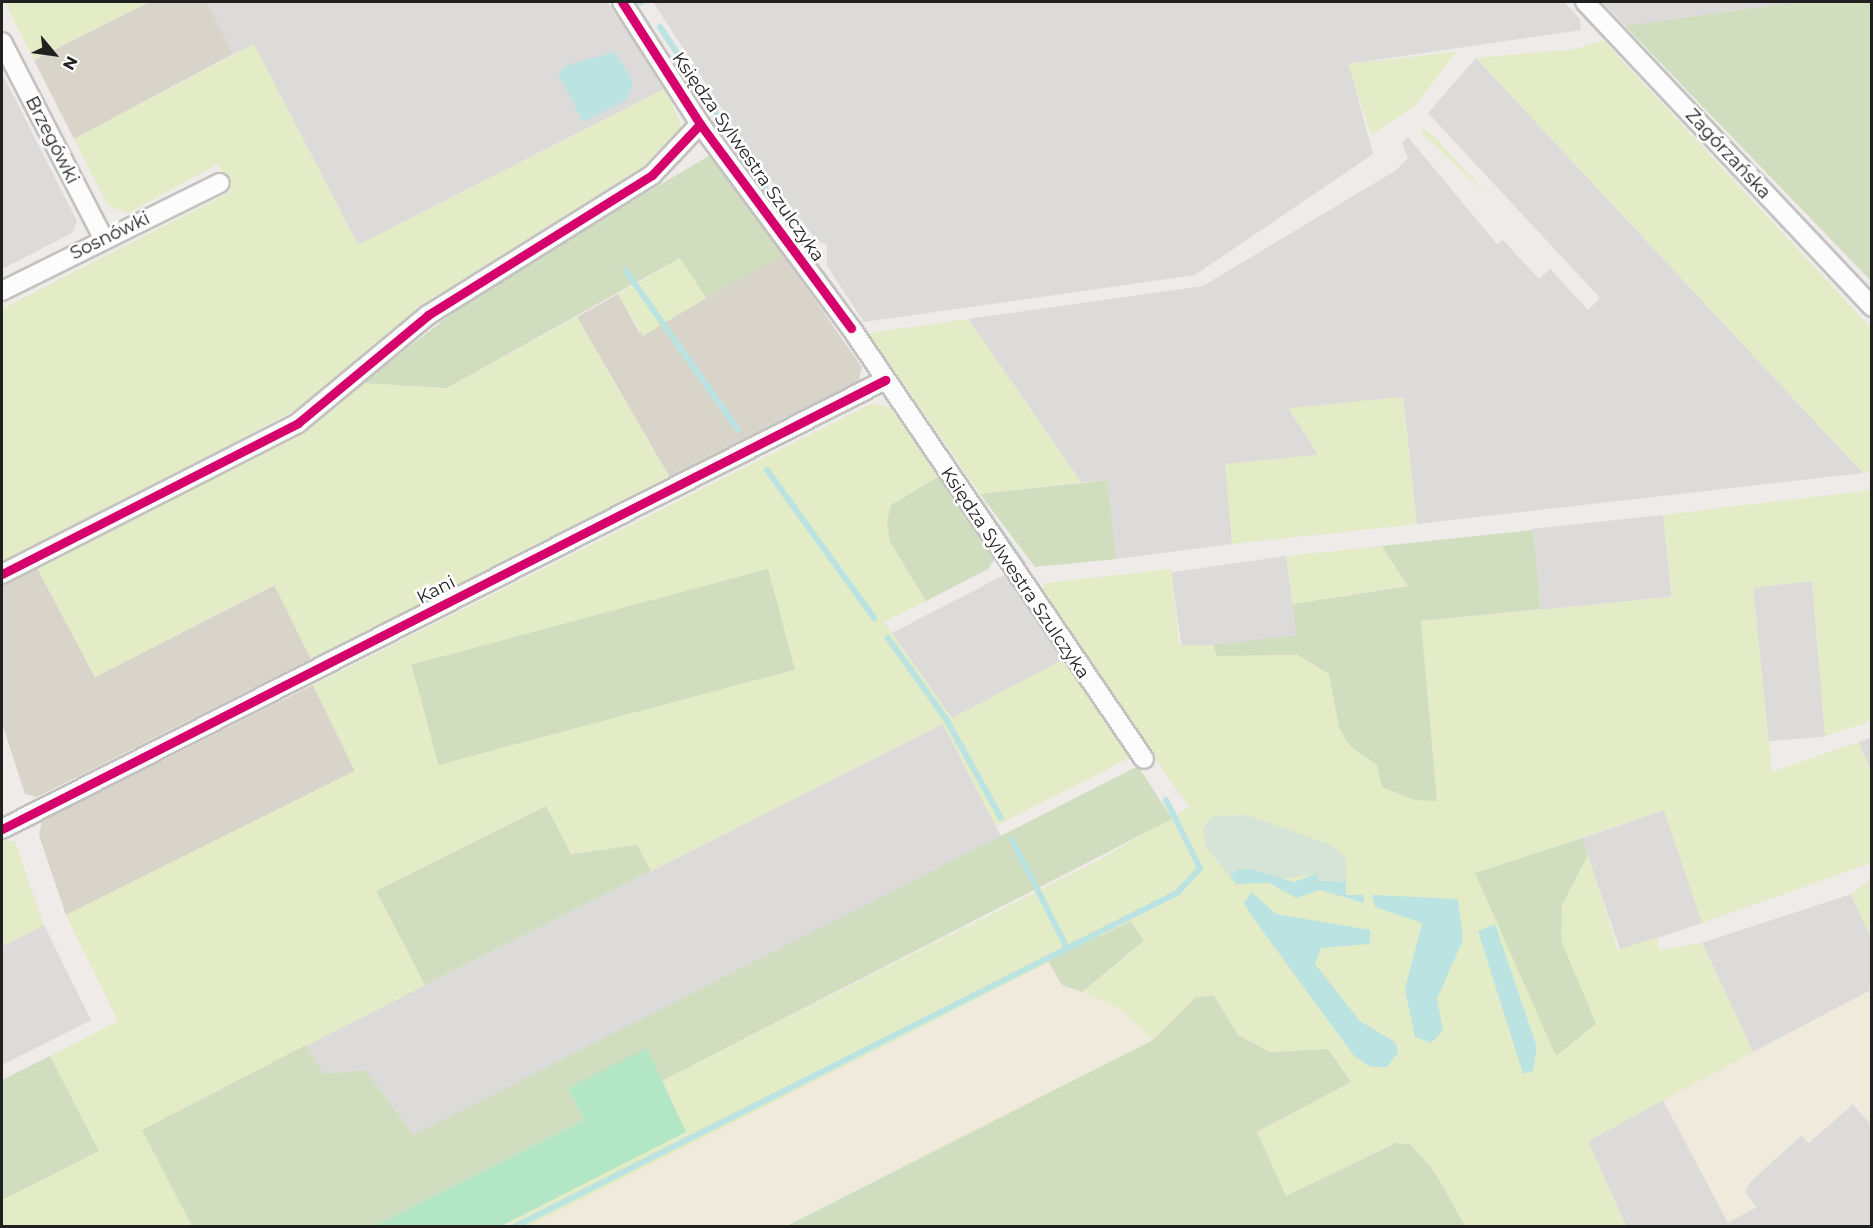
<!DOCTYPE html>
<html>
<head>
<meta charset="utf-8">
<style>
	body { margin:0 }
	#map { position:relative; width:1873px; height:1228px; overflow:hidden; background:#eeebe9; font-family:Montserrat,sans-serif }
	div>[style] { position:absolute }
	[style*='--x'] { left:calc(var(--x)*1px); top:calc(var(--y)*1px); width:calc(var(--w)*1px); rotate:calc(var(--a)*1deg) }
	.residential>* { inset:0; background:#dddbda; transform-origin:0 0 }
	.construction>* { inset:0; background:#d8d4ca }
	.farmland>* { inset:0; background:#efeadc }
	.grass>* { inset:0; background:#e4ecc7; transform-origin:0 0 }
	.forest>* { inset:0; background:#d0ddbe; transform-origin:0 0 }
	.wetland>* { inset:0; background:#d6e4d8 }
	.pitch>* { inset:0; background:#b3e6c4 }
	.water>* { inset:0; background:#bbe3e1 }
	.stream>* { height:6px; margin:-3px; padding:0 3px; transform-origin:3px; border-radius:3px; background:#bbe3e1 }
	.roads { filter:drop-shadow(2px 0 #c4c2c1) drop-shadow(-2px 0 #c4c2c1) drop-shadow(0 2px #c4c2c1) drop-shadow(0 -2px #c4c2c1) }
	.minor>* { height:18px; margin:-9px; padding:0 9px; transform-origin:9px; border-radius:9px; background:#fcfcfc }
	.cycleway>* { height:9px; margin:-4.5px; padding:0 4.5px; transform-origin:4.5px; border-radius:4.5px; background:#d6006c }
	span { translate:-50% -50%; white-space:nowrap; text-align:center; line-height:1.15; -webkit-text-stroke:5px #fff; paint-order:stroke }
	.street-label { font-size:18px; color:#202020 }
	.frame { position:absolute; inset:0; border:3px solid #202020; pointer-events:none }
	.north { position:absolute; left:24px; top:24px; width:60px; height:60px; -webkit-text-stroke:4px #fff; paint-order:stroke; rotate:119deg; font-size:16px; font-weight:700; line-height:24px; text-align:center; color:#202020 }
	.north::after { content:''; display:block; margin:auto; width:21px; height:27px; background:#202020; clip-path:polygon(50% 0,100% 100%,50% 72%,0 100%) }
</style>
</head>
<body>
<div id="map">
	<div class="residential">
		<div style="clip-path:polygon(207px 2px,607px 2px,666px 88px,358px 245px,254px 45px,233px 54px)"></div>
		<div style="clip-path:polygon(653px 2px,1564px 2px,1580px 19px,1581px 30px,1349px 64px,1373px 154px,1195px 275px,864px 322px,827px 266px,827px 244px,818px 242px,754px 158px)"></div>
		<div style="clip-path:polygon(1602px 2px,1797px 2px,1625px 26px)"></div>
		<div style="clip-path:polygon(1476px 58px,1863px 473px,1417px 524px,1403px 397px,1289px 409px,1319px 455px,1226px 464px,1232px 544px,1116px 559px,1108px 480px,1081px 482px,968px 319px,1203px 286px,1395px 171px,1408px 158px,1402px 143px,1408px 137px,1497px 244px,1503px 240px,1539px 279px,1550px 269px,1588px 310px,1600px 298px,1428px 113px)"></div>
		<div style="clip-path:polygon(2px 73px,77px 221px,72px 233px,2px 269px)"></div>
		<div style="left:1663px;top:515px;width:82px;height:131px;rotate:84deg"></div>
		<div style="left:1286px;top:556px;width:80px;height:116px;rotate:82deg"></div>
		<div style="clip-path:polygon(1006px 574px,1064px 659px,952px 719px,892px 633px)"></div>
		<div style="left:1812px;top:581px;width:156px;height:59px;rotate:85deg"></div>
		<div style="clip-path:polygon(943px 724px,1002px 838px,414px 1135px,365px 1070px,324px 1074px,306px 1045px)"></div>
		<div style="clip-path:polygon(1871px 738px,1872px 738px,1871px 770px,1858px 742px)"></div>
		<div style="left:1664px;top:810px;width:119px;height:87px;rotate:71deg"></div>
		<div style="clip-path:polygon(1851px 894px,1871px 938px,1871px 990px,1753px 1052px,1702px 943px)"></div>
		<div style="clip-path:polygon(44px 925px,91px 1020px,2px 1065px,2px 946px)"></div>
		<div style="clip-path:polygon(1663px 1100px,1729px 1222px,1750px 1182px,1802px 1135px,1809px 1143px,1853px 1104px,1871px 1125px,1871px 1226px,1626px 1226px,1588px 1141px)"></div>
	</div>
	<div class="construction">
		<div style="clip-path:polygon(149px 2px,207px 2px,233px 54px,74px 139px,34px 60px)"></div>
		<div style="clip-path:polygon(784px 256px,862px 367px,858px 385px,670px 478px,577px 317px,618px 294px,639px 332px)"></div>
		<div style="clip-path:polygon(36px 566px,95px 677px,275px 585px,311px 659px,37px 797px,25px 794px,2px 723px,2px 584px)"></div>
		<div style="clip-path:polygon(313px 685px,355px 771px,66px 915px,39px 835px,42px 821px)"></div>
	</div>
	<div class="farmland">
		<div style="clip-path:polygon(1048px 961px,1062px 985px,1120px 1008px,1153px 1040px,787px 1226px,530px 1226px)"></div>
		<div style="clip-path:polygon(1871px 990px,1871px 1125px,1853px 1104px,1808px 1143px,1801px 1135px,1750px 1182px,1745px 1192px,1757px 1207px,1728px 1223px,1663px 1100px)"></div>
	</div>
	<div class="grass">
		<div style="clip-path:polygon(5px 2px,149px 2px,34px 60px)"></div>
		<div style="clip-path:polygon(1603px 40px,1871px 328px,1871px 471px,1863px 473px,1476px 58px,1577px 49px)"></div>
		<div style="clip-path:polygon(254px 44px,358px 245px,666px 88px,681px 125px,678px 136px,642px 174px,580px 208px,435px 307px,335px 389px,2px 565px,2px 309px,232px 191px,218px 164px,128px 213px,108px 206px,74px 139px)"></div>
		<div style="clip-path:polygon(1456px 52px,1415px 106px,1371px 135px,1348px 64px)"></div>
		<div style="clip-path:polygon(1423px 128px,1434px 136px,1490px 198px,1422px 133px)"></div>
		<div style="left:681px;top:257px;width:48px;height:73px;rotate:59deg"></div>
		<div style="clip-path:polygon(577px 317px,670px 478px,311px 659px,274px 585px,95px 677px,36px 566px,263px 449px,337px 406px,362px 383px,447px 388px)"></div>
		<div style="clip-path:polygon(968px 319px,1081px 482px,980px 494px,868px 333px)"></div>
		<div style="clip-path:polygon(1403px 397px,1417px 524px,1232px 544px,1225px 464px,1318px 455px,1289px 408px)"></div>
		<div style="clip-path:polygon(evenodd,871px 404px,890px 407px,939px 476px,891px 505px,890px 542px,926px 601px,884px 622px,952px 718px,1064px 659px,1131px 757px,996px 826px,943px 724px,651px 871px,637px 845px,571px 854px,545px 806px,376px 891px,425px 985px,143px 1130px,192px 1226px,2px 1226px,2px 1200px,99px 1151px,50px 1056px,118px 1021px,66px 915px,355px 771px,313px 685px,871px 404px,768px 569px,438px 733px,707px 595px,768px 569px)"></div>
		<div style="clip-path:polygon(1871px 490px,1871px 721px,1825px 736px,1812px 581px,1753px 588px,1772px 772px,1858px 742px,1871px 770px,1871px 863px,1702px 923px,1664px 810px,1475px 873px,1573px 973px,1561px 940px,1562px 905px,1588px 855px,1618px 950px,1657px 937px,1659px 950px,1702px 943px,1753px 1052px,1588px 1141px,1626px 1226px,1465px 1226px,1434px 1171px,1410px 1144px,1396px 1143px,1286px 1196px,1257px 1132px,1351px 1082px,1328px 1049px,1270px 1052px,1238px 1035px,1214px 996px,1196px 998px,1153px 1040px,1120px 1008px,1082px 992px,1144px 942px,1131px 921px,530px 1226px,511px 1226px,509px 1222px,685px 1132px,662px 1081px,1103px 858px,1189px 807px,1040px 595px,1045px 583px,1171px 569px,1179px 645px,1213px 645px,1218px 656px,1298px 655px,1329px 674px,1339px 728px,1350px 746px,1377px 765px,1382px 787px,1437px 800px,1421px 621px,1672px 597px,1663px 515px)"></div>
		<div style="clip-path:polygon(1382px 546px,1409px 585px,1293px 604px,1286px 556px)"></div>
		<div style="clip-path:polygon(3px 839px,15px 842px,44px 925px,2px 946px)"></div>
		<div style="clip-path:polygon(1871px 880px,1871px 938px,1851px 894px)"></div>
	</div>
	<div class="forest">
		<div style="clip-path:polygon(1797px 2px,1871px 2px,1871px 281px,1625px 26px)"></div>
		<div style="clip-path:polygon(712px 154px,784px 256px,706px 298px,680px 258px,447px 388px,362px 383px,488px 286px)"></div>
		<div style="clip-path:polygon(939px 476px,996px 557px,988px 569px,926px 601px,890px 542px,887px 521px,891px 505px)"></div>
		<div style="clip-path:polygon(1108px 480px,1116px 559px,1035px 567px,980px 494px)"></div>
		<div style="clip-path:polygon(1533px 530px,1541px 609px,1421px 621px,1437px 801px,1415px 800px,1382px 787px,1377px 765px,1350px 746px,1339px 728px,1329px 674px,1298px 655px,1217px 656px,1213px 645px,1296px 635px,1293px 604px,1408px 586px,1382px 546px)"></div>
		<div style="left:768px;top:569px;width:104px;height:369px;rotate:75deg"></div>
		<div style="clip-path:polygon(1138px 766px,1172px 819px,662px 1081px,647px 1049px,569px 1089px,584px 1120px,375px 1226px,192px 1226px,142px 1130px,306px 1045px,324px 1074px,365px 1070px,414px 1135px)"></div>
		<div style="clip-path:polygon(546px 806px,571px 854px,637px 845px,651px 871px,425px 985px,376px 891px)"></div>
		<div style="clip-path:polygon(1582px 838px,1588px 855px,1562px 905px,1561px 940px,1596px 1024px,1556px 1056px,1475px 873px)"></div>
		<div style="clip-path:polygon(1131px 921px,1144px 941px,1082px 992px,1062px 985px,1048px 961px)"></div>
		<div style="clip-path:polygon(1214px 996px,1238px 1035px,1270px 1052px,1328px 1049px,1351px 1082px,1257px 1132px,1286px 1196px,1396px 1143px,1410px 1144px,1434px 1171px,1465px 1226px,787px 1226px,1153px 1040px,1196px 997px)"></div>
		<div style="clip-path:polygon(50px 1056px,99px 1151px,2px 1200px,2px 1080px)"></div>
	</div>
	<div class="wetland">
		<div style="clip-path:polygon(1247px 815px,1332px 845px,1346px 859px,1346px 882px,1318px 881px,1317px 873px,1280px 880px,1251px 869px,1237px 870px,1230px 877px,1206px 847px,1203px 827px,1213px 816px)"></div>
	</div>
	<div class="pitch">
		<div style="clip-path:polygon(647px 1048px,686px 1132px,501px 1226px,375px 1226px,584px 1120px,568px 1088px)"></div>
	</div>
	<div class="water">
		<div style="clip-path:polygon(615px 52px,632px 80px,631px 91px,625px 101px,583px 122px,558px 73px,567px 65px)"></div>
		<div style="clip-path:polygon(1251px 869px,1294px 882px,1317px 873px,1318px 881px,1346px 882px,1346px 895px,1364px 895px,1364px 903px,1320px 890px,1296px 898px,1269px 883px,1236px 884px,1230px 877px,1237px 870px)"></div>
		<div style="clip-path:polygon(1252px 892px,1276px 914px,1370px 930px,1370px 944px,1321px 948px,1315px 964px,1360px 1021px,1395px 1042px,1398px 1052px,1387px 1067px,1371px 1067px,1354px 1056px,1251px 915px,1244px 903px)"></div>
		<div style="clip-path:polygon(1372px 895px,1458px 899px,1463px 940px,1437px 999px,1443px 1031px,1431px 1043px,1415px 1037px,1405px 989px,1422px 923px,1375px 907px)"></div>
		<div style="clip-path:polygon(1495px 924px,1537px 1047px,1533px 1071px,1523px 1074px,1478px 931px)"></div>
	</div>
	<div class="stream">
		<div style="--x:640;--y:2;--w:1;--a:45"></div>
		<div style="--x:660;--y:27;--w:262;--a:56.7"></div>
		<div style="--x:626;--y:271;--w:194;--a:54.8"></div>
		<div style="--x:822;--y:273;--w:29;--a:55"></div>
		<div style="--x:767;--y:470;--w:183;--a:54.1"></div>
		<div style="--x:980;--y:502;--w:75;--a:55.3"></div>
		<div style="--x:888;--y:638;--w:100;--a:54.4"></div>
		<div style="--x:946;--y:719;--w:113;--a:60.9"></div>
		<div style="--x:1012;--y:840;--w:119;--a:63"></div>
		<div style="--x:516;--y:1226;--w:740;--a:-26.74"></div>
		<div style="--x:1177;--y:893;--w:34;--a:-47"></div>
		<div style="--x:1200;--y:868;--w:76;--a:-116.6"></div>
	</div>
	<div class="roads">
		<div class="minor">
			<div style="--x:622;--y:2;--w:145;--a:57.4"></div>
			<div style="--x:700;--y:124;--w:254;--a:53.5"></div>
			<div style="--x:851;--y:328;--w:521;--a:55.79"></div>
			<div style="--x:1585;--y:2;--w:419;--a:46.7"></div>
			<div style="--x:2;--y:42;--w:220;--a:62.7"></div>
			<div style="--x:2;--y:291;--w:243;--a:-26.4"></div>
			<div style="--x:2;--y:574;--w:332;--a:-27"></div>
			<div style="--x:298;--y:423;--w:169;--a:-39.7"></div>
			<div style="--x:428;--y:315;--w:264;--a:-32"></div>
			<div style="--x:652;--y:175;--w:70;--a:-46.7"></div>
			<div style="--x:2;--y:829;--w:991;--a:-26.95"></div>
		</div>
	</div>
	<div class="cycleway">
		<div style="--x:622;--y:2;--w:145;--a:57.4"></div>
		<div style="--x:700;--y:124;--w:254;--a:53.5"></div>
		<div style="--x:2;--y:574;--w:332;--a:-27"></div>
		<div style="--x:298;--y:423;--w:169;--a:-39.7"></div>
		<div style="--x:428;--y:315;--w:264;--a:-32"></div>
		<div style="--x:652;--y:175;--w:70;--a:-46.7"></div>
		<div style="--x:2;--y:829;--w:991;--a:-26.95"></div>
	</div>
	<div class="street-label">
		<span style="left:52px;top:140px;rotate:63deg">Brzegówki</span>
		<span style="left:1728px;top:154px;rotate:47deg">Zagórzańska</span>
		<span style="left:748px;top:157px;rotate:55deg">Księdza Sylwestra Szulczyka</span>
		<span style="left:110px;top:236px;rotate:-26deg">Sosnówki</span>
		<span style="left:1015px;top:573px;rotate:56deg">Księdza Sylwestra Szulczyka</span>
		<span style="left:436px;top:590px;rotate:-27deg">Kani</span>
	</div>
	<div class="frame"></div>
	<div class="north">N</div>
</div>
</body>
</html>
